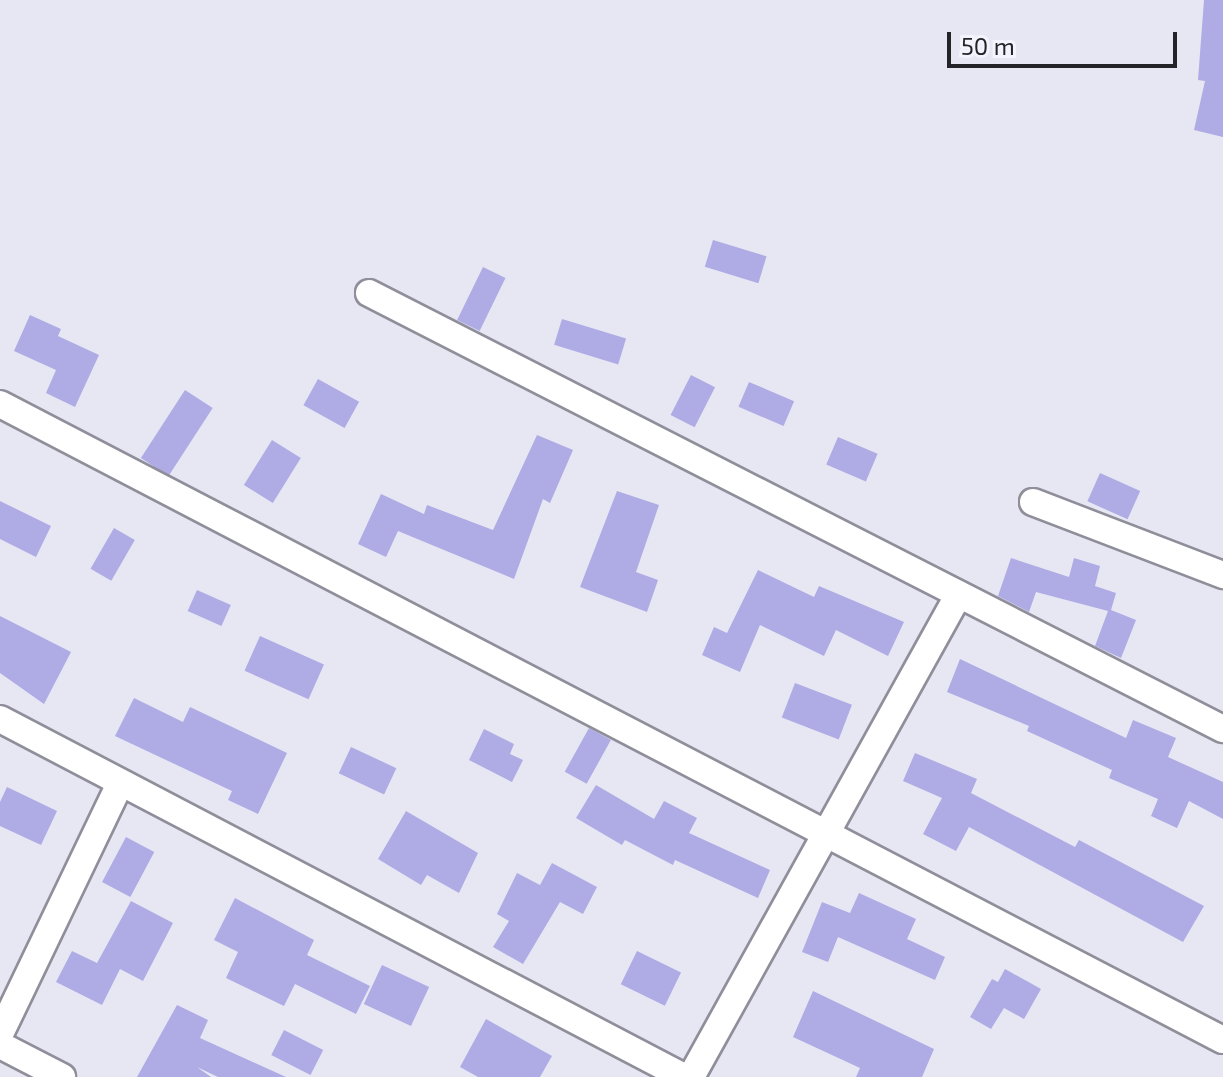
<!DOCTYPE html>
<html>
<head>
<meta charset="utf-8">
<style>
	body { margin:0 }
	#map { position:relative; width:1223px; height:1077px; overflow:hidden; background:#e7e7f3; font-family:"Exo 2",sans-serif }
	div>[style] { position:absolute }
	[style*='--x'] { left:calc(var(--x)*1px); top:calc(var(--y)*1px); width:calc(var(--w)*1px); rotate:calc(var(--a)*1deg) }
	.building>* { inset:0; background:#aeabe5; transform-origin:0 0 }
	.roads { filter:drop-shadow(2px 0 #8f8e9a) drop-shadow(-2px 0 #8f8e9a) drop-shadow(0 2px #8f8e9a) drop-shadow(0 -2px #8f8e9a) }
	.minor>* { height:26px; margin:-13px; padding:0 13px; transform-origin:13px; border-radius:13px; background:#fff }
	span { translate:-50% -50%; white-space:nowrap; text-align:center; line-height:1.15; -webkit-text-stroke:7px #f4f4fe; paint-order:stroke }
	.scale { position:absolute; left:947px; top:32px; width:230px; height:36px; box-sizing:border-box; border:4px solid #242428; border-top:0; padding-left:10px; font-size:24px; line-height:28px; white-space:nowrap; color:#242428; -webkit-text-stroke:6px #f4f4fe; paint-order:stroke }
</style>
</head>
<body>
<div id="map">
	<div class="building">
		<div style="clip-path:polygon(1204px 0,1223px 0,1223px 137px,1194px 130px,1205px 81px,1198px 80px)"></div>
		<div style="left:713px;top:240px;width:56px;height:28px;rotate:17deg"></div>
		<div style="left:483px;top:267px;width:25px;height:59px;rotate:26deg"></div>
		<div style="clip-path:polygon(30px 315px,61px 329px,58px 336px,99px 355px,75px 407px,46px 393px,56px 370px,14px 351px)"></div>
		<div style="left:562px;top:319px;width:67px;height:27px;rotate:17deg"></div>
		<div style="left:691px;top:375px;width:27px;height:45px;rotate:27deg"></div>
		<div style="left:318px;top:379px;width:47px;height:30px;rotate:29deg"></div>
		<div style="left:749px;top:382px;width:49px;height:27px;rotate:23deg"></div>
		<div style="left:185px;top:390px;width:33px;height:81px;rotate:33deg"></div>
		<div style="clip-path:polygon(537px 435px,573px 450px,550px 503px,543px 499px,514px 579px,398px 531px,386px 557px,358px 544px,381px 494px,424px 514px,427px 505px,493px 530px)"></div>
		<div style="left:838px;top:437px;width:43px;height:30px;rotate:23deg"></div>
		<div style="left:272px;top:440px;width:34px;height:53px;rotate:32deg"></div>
		<div style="left:1100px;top:473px;width:44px;height:31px;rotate:24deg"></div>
		<div style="clip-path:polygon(617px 491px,659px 505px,636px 572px,658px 580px,647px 612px,580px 587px)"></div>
		<div style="clip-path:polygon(0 501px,51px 526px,36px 557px,0 539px)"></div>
		<div style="left:114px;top:528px;width:24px;height:47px;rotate:30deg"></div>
		<div style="clip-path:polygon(1011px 558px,1069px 577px,1074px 558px,1100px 566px,1095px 586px,1116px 593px,1111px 610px,1136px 620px,1121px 658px,1095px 646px,1108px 611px,1036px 592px,1029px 612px,998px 596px)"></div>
		<div style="clip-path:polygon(758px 570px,814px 597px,819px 586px,904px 622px,888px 656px,836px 630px,824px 656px,760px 625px,740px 672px,702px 655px,714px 627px,727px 633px)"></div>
		<div style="left:197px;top:590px;width:37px;height:23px;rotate:24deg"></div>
		<div style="clip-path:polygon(0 616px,71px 652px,44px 704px,0 673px)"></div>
		<div style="left:260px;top:636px;width:70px;height:38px;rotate:24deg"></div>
		<div style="clip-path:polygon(960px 659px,1126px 738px,1133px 720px,1176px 738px,1168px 757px,1223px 782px,1223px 819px,1189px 801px,1177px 828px,1151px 816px,1158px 799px,1109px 778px,1112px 770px,1027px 731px,1029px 726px,947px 692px)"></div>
		<div style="left:795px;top:683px;width:61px;height:37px;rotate:21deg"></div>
		<div style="clip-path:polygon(134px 698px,183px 722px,190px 707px,287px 753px,258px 814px,228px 800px,232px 791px,115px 736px)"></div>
		<div style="left:589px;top:728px;width:25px;height:50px;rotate:29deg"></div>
		<div style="clip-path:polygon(484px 729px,514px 744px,510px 754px,523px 760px,512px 782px,469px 760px)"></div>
		<div style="left:351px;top:747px;width:50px;height:29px;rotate:25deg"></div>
		<div style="clip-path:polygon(915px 753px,977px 779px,971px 793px,1075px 847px,1079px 840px,1204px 906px,1183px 942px,969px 827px,956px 851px,923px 834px,942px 798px,903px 781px)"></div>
		<div style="clip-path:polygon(596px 785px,654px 819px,664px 801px,697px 818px,689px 833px,770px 870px,758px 898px,675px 860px,673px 865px,625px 840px,622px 845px,576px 818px)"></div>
		<div style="clip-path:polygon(7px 787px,57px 811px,41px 845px,0 826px,0 802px)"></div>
		<div style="clip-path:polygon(406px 811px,478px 853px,459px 893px,427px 875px,421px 885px,378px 859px)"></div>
		<div style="left:126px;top:837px;width:32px;height:51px;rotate:28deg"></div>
		<div style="clip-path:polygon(552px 863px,597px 887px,583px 914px,560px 902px,523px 964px,493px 947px,509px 921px,497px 914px,517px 873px,540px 885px)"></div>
		<div style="clip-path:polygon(859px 893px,916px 919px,907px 939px,945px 957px,935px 980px,838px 937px,828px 962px,802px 952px,822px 902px,850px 913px)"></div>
		<div style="clip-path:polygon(235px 898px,314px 940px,307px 955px,370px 986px,356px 1014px,295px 984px,284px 1006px,226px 978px,238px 952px,214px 940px)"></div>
		<div style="clip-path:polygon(131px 901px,173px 923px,143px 981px,120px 969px,102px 1005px,56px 982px,72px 951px,97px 963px)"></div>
		<div style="left:637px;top:951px;width:49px;height:37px;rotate:26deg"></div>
		<div style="left:382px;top:965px;width:52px;height:43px;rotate:25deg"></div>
		<div style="clip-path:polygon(1005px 969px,1041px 989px,1024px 1019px,1004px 1008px,991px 1029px,970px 1017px,992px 979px,998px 982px)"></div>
		<div style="clip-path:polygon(813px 991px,934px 1049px,922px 1077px,856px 1077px,860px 1068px,793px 1037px)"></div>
		<div style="clip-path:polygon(177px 1005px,208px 1020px,200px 1038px,286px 1077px,218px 1077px,197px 1067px,211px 1077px,137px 1077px)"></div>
		<div style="clip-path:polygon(486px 1019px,552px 1056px,540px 1077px,478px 1077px,460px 1067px)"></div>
		<div style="left:284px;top:1030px;width:44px;height:28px;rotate:27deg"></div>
	</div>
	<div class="roads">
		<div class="minor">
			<div style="--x:369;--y:293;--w:959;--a:27.05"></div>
			<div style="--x:0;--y:404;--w:1378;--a:27.48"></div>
			<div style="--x:1033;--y:502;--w:204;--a:21"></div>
			<div style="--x:0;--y:719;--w:772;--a:27.63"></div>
			<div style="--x:0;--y:1034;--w:278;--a:-64.4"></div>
			<div style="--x:0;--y:1045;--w:70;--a:27.3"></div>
			<div style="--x:691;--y:1077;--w:552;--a:-60.98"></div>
		</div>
	</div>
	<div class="scale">50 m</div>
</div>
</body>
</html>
